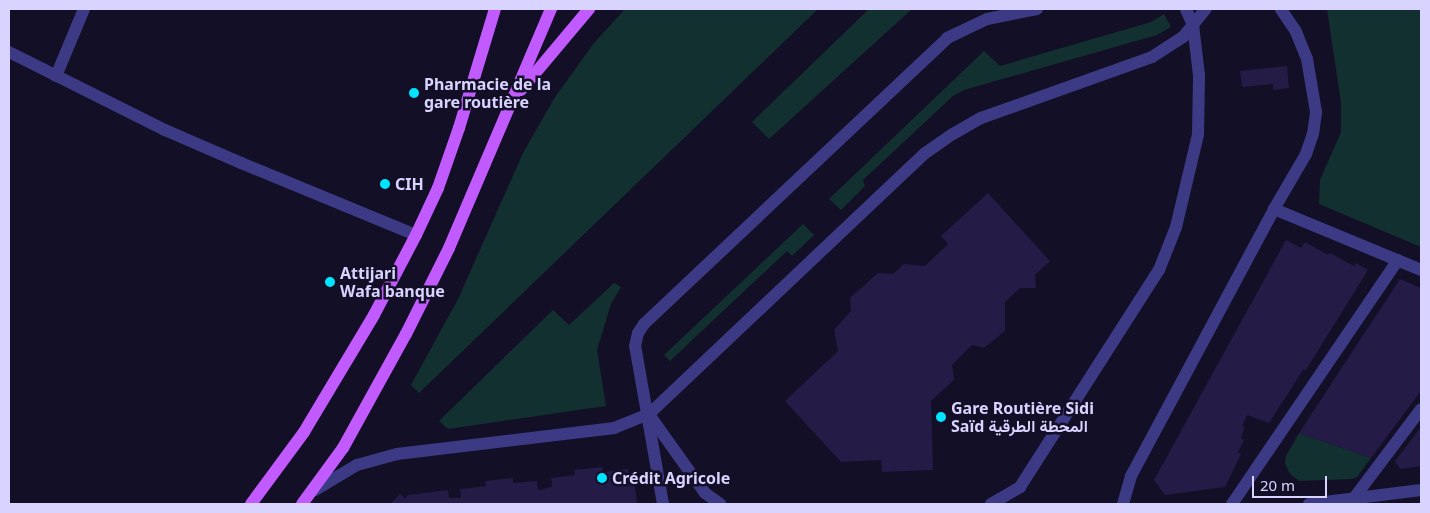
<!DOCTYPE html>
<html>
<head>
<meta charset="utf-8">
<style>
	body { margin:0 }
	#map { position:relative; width:1430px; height:513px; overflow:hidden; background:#130f26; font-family:"Noto Sans",Vazirmatn,sans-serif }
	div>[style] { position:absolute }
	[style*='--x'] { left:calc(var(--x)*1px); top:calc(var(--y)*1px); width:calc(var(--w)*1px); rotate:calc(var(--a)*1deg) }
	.green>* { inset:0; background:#12302f }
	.building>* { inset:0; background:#241b47 }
	.service>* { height:12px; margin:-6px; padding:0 6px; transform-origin:6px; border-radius:6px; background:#3d3a85 }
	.pedestrian>* { height:12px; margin:-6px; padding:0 6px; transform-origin:6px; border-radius:6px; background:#3d3a85 }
	.minor>* { height:12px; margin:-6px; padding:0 6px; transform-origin:6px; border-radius:6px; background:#3d3a85 }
	.primary>* { height:12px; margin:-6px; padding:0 6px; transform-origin:6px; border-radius:6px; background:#c25bff }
	.dots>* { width:14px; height:14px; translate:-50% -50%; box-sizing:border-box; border:2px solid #130f26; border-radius:50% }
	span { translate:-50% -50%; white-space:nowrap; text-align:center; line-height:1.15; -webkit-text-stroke:5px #130f26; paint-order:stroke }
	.poi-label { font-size:16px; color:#d9d4ff; font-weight:700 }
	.left { translate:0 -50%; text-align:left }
	.frame { position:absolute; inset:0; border:10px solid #d9d4ff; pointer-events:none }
	.scale { position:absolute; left:1252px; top:476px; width:75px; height:22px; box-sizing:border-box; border:2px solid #d9d4ff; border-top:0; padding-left:6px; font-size:15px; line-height:18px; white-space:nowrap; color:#d9d4ff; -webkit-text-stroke:4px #130f26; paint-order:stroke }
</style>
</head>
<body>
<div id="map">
	<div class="green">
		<div style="clip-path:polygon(625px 9px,818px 9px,419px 393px,411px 385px,458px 299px,523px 153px,555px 97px,594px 43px)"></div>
		<div style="clip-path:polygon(869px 9px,912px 9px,769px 139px,752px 122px)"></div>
		<div style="clip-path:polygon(1327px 9px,1421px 9px,1421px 247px,1319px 204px,1320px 180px,1341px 132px,1341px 103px)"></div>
		<div style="clip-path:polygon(1164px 14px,1171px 27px,1157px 35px,964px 90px,953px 96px,863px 180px,865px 186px,841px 210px,829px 199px,984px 51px,1000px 66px,1151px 22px)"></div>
		<div style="clip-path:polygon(803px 224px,814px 235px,792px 256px,787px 251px,670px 361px,664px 355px)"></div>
		<div style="clip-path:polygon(614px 283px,621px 287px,611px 304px,597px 350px,606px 406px,448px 429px,439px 421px,553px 310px,569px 325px)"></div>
		<div style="clip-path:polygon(1299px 433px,1371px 458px,1357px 477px,1352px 479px,1299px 481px,1290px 474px,1285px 464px,1286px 456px)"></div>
	</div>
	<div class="building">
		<div style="clip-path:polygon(1287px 66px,1289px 88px,1273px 90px,1273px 84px,1242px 87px,1240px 71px)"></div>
		<div style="clip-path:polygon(988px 193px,1050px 261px,1035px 275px,1036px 288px,1020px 288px,1005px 302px,1005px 331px,984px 348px,972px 345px,952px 365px,954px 380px,931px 401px,933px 470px,882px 472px,881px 460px,841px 462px,785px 401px,838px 351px,834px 330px,851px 311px,850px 298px,878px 273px,893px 274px,904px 264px,925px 266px,948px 244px,941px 236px)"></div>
		<div style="clip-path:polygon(1286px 240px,1301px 248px,1305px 242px,1328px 255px,1330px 253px,1354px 266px,1356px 263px,1368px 270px,1306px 370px,1303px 370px,1269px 423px,1247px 415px,1242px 426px,1245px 427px,1241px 438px,1244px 440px,1238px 452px,1241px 454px,1225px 487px,1165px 495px,1154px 480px)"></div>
		<div style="clip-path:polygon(1400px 279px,1421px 288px,1421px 391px,1371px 458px,1299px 433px)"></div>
		<div style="clip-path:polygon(1421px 427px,1421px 466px,1400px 469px,1395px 461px)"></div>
		<div style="clip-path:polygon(602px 467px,603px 472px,628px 469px,629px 478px,634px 478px,637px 504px,390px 504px,400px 494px,405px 498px,408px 495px,448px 490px,449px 498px,461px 498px,460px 489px,486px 486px,485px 481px,513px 478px,513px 483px,537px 481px,538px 490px,545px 489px,546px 497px,545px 488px,552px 487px,551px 478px,575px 475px,574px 470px)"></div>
	</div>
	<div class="service">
		<div style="--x:56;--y:76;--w:73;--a:-67.3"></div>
		<div style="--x:1274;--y:209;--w:64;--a:-59.8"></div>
		<div style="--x:1306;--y:154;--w:21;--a:-71"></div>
		<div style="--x:1313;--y:134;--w:22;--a:-82"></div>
		<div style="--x:1316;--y:112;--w:54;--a:-99.6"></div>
		<div style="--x:1307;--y:59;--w:31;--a:-112"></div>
		<div style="--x:1295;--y:30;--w:25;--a:-124"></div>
		<div style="--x:650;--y:416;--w:95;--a:54.5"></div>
		<div style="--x:705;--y:493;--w:19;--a:36"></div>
		<div style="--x:315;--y:490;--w:49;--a:-30.8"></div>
		<div style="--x:357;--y:465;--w:41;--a:-15.4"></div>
		<div style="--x:397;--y:454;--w:219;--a:-6.8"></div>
		<div style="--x:614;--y:428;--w:38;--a:-22"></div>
		<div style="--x:649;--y:414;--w:378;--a:-43.4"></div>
		<div style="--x:924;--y:154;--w:35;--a:-35"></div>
		<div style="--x:953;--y:134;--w:32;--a:-30"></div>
		<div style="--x:981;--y:118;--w:182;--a:-19.6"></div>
		<div style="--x:1152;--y:57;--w:37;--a:-33"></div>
		<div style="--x:1183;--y:37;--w:36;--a:-51"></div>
		<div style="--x:1354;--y:498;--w:111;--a:-53"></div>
		<div style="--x:663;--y:504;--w:160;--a:-100"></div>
		<div style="--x:635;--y:346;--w:13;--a:-77"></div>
		<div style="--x:638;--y:333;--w:11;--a:-56"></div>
		<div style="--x:644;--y:324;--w:417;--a:-43.3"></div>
		<div style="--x:947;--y:38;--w:44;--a:-25.4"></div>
		<div style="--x:987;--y:19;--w:51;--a:-11.3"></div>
		<div style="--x:991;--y:504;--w:34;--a:-30"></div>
		<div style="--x:1020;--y:487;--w:258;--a:-57.4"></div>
		<div style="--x:1159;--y:270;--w:46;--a:-68.4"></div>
		<div style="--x:1176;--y:227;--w:95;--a:-76.6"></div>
		<div style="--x:1198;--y:135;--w:60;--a:-89"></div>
		<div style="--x:1199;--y:75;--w:50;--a:-96.8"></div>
		<div style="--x:1193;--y:25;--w:17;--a:-114"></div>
		<div style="--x:1232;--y:504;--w:295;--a:-55.8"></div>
	</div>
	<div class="pedestrian">
		<div style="--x:241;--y:163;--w:189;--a:22.4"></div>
	</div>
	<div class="minor">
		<div style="--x:9;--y:52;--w:174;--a:26.6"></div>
		<div style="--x:165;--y:130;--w:83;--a:23.5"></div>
		<div style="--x:1123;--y:504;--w:29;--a:-74"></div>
		<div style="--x:1131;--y:476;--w:303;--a:-61.8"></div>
		<div style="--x:1274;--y:209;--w:159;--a:22.5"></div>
		<div style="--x:1309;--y:504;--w:113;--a:-7.1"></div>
	</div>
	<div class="primary">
		<div style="--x:521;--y:90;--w:106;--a:-50"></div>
		<div style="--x:251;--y:504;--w:89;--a:-53.6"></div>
		<div style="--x:304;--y:432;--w:136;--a:-59.1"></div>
		<div style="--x:374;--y:315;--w:90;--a:-62.3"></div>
		<div style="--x:416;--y:235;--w:52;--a:-64.9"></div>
		<div style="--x:438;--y:188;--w:64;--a:-70.7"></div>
		<div style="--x:459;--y:128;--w:124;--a:-73.2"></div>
		<div style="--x:302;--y:504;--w:69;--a:-53.8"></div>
		<div style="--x:343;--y:448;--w:130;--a:-61.1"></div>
		<div style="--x:406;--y:334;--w:96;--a:-63.4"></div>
		<div style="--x:449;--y:248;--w:260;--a:-66.9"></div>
	</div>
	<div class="dots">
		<div style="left:414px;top:93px;background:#00e5ff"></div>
		<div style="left:385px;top:184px;background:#00e5ff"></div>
		<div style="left:330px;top:282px;background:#00e5ff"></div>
		<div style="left:941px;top:417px;background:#00e5ff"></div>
		<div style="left:602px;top:478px;background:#00e5ff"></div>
	</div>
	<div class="poi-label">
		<span class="left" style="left:424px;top:93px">Pharmacie de la<br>gare routière</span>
		<span class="left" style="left:395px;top:184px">CIH</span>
		<span class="left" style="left:340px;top:282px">Attijari<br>Wafa banque</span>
		<span class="left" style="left:951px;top:417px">Gare Routière Sidi<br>Saïd المحطة الطرقية</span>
		<span class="left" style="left:612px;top:478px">Crédit Agricole</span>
	</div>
	<div class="frame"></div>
	<div class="scale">20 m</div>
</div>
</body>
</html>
